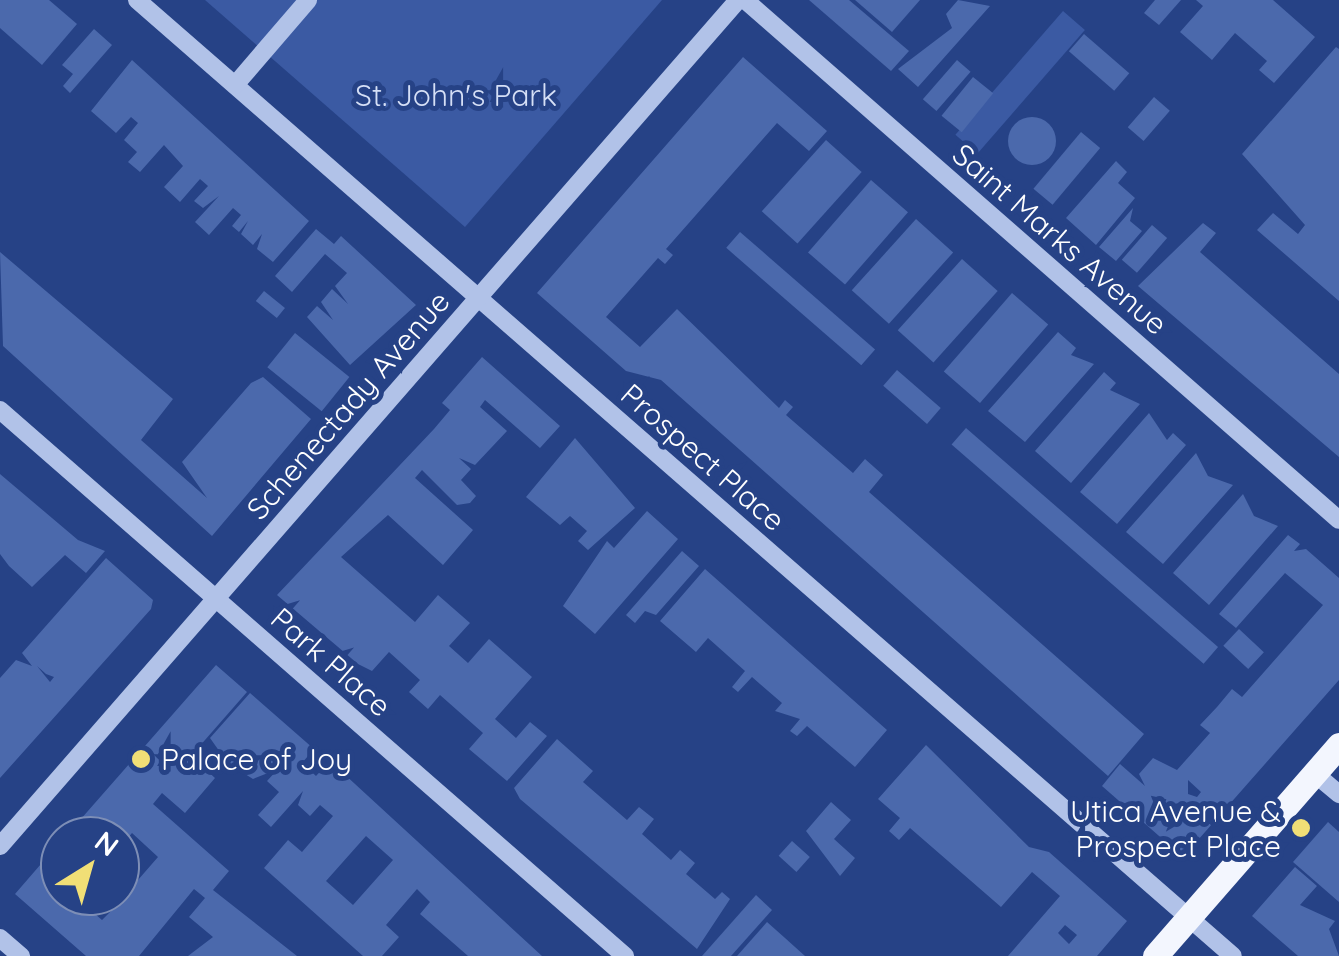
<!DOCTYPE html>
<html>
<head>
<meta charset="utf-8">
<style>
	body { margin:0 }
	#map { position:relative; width:1339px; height:956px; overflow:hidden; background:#264286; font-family:Quicksand,sans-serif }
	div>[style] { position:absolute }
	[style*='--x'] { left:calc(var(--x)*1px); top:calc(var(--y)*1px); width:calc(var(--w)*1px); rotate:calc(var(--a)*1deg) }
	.green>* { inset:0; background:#3b5aa3; transform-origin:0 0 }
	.building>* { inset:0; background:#4b69ac; transform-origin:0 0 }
	.round { border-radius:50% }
	.minor>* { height:18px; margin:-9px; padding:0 9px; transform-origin:9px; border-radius:9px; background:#b1c2e8 }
	.major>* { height:25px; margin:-12.5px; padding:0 12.5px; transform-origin:12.5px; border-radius:12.5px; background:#f3f6fe }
	.dots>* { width:28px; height:28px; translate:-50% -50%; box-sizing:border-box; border:5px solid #264286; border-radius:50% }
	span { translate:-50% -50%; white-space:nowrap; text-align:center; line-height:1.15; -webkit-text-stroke:10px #264286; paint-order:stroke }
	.park-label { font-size:30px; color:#d5dff6 }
	.street-label { font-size:30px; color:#fff }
	.poi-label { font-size:30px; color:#fff }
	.left { translate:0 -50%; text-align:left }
	.right { translate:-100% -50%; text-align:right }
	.north { position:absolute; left:40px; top:816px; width:100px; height:100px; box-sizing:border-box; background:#264286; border:2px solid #7d8eb6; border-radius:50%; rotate:37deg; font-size:28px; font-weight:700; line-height:40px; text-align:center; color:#fff }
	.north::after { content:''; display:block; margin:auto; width:35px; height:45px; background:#f1df76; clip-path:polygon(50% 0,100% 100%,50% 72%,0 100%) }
</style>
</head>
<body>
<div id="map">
	<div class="green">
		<div style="clip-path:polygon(205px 0,662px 0,465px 227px)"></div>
		<div style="left:1063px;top:11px;width:29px;height:164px;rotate:41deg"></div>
	</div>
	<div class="building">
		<div style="clip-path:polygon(0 0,49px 0,77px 24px,42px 65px,0 28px)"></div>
		<div style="clip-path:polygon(809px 0,849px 0,909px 51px,891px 71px)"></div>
		<div style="clip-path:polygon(855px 0,920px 0,892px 32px)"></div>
		<div style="clip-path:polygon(958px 0,990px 6px,918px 87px,898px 69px,952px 28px,946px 14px)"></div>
		<div style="clip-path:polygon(1155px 0,1181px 0,1159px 25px,1144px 13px)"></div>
		<div style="clip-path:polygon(1196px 0,1273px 0,1315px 37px,1274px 83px,1259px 70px,1267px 61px,1235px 33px,1212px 60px,1180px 32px,1203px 6px)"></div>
		<div style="clip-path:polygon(94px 29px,112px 45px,70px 93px,63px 86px,73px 74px,62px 65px)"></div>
		<div style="left:1084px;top:34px;width:60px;height:23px;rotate:41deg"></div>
		<div style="clip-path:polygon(1336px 47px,1339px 49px,1339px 301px,1257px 230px,1273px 213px,1298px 234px,1305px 225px,1242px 154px)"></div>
		<div style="clip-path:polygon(743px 57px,827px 131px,809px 151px,777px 123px,666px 249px,673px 255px,665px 264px,658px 258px,606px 317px,640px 347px,677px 309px,779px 408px,785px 400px,793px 407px,786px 415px,853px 473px,865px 459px,883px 475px,869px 492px,1144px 734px,1108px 776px,661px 380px,626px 371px,537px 293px)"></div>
		<div style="clip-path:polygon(132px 60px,309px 221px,273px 262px,257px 249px,262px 234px,253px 245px,241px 234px,248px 221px,239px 232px,232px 226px,241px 215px,233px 208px,209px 235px,195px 222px,219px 196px,203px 208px,194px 201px,208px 186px,200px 179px,180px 202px,164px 187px,183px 166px,164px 145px,140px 172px,128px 162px,137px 152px,124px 140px,138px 123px,131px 117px,116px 133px,91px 111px)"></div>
		<div style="left:957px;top:60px;width:18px;height:52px;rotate:41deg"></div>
		<div style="left:973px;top:77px;width:26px;height:50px;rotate:39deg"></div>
		<div style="left:1154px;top:97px;width:21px;height:40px;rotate:41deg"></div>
		<div class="round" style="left:1008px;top:117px;width:48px;height:48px"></div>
		<div style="left:1081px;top:132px;width:25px;height:74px;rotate:40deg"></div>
		<div style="left:826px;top:140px;width:48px;height:96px;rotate:42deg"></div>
		<div style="clip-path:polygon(1116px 161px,1127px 172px,1118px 183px,1135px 198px,1096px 245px,1066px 218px)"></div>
		<div style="left:871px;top:180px;width:49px;height:96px;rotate:41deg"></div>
		<div style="clip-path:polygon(1133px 208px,1130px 221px,1142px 231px,1116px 261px,1099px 247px)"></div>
		<div style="left:916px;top:219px;width:50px;height:96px;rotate:42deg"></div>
		<div style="clip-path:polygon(1203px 223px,1216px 233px,1200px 252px,1339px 374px,1339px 457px,1138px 286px)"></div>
		<div style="left:1152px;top:225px;width:20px;height:46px;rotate:41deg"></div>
		<div style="clip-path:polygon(316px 229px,334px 244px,341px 236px,416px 305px,350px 365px,307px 317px,317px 306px,333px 320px,321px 302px,332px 289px,348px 304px,335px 286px,347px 273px,325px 254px,292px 292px,275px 276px)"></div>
		<div style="left:740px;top:232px;width:179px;height:21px;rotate:41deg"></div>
		<div style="clip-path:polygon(0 252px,173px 399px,141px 440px,207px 498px,182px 462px,251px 383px,263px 377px,311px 419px,212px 536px,3px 346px)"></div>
		<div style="left:962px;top:259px;width:48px;height:96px;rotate:42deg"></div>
		<div style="left:264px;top:291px;width:27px;height:13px;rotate:39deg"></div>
		<div style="left:1012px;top:293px;width:48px;height:104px;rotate:41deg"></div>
		<div style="clip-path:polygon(1058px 332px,1076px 348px,1071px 355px,1094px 364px,1025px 442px,988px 411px)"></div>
		<div style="left:295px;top:333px;width:70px;height:44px;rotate:39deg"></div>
		<div style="clip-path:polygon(482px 357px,560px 426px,540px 448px,485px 400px,480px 407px,507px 431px,475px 465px,459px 458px,471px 469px,461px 480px,476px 496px,470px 503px,457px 505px,422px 470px,415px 478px,473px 530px,443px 565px,388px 515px,341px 557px,415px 622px,438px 595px,470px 623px,449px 646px,468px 663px,489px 639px,532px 677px,495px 719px,516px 738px,530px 722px,547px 736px,507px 781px,469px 749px,483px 733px,440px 695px,428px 709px,409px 692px,420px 680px,389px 652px,372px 671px,358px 664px,277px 595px,434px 429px,450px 410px,442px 403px)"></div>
		<div style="left:897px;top:370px;width:58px;height:21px;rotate:41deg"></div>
		<div style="clip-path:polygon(1104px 372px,1116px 383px,1110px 390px,1140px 404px,1071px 483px,1035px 451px)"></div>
		<div style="clip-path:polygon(1149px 413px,1167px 440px,1173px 433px,1186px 445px,1117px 524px,1080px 492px)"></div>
		<div style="left:966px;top:428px;width:334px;height:22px;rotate:41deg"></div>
		<div style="clip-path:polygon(575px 438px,635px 508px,588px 550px,578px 541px,587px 531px,570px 516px,560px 525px,526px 497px)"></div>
		<div style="clip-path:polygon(1196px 453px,1208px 476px,1233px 485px,1163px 564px,1126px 532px)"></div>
		<div style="clip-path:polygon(0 474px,78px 540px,105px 551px,86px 573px,65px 555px,32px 587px,9px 566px,0 554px)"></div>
		<div style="clip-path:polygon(1243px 494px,1254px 516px,1278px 526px,1209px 605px,1173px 573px)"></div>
		<div style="clip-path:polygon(647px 511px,678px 539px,595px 634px,563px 606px,607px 541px,614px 548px)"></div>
		<div style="clip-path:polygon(evenodd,1288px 535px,1300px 544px,1294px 551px,1306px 549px,1339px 578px,1339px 680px,1183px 857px,1102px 786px,1120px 764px,1145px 786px,1139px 774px,1153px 758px,1177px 770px,1210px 733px,1200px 725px,1217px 707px,1232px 689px,1242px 697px,1323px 605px,1285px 573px,1236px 628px,1219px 614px,1288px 535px,1188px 780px,1201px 792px,1197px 797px,1188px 794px,1188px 780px,1288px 535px,1180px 803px,1184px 807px,1180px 817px,1166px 805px,1180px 803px)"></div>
		<div style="clip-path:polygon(682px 551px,699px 566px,656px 615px,645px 611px,635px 623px,626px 615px)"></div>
		<div style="clip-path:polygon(evenodd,106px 558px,153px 600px,151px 609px,0 778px,0 678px,16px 660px,32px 666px,22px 653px,106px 558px,37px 666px,46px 674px,54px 677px,50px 682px,37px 666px)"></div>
		<div style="clip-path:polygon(705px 569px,887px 730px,855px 767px,807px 726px,797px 736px,790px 731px,800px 719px,775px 711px,782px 703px,752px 677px,738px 692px,732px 687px,745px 671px,708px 638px,696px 652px,660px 621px)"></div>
		<div style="left:1239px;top:629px;width:34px;height:23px;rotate:43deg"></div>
		<div style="clip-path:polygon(216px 665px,247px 692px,191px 756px,215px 778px,185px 813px,162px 793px,153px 804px,229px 871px,213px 890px,297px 956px,188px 956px,213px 937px,189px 917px,205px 898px,194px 889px,139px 956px,86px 956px,15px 894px,60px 842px,60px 896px,74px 896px,102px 920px,111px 911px,158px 857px,132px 833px,120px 847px,120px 836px,66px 836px)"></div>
		<div style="clip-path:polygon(evenodd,250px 693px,314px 749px,302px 763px,316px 776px,330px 761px,542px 956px,468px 956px,420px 914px,430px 902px,417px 889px,386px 925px,399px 937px,382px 956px,363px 956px,264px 868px,288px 840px,302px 852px,333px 816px,320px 805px,310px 816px,298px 805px,303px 791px,271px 827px,258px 815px,279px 792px,267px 781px,278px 769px,253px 779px,229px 764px,241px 750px,222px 755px,210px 738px,250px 693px,366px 836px,393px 860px,353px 905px,326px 881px,366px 836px)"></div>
		<div style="clip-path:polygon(557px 739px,593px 771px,583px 782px,627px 820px,639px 807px,654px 819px,642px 834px,671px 860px,680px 850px,695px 863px,686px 874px,715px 899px,722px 892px,730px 899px,697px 949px,520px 799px,514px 788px)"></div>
		<div style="clip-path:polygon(evenodd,926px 745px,1029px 847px,1049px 852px,1127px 921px,1097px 956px,1008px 956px,1060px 896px,1032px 872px,1001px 907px,910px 828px,899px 840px,889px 831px,900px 818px,878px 799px,926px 745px,1065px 925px,1077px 935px,1069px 944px,1058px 933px,1065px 925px)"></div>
		<div style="clip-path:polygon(831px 802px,851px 820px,834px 839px,855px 858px,840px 876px,806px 831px)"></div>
		<div style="clip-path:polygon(1328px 822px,1339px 832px,1339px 902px,1293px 862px)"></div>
		<div style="left:792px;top:841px;width:24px;height:20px;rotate:42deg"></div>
		<div style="clip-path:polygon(1295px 867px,1317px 886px,1300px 905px,1335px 921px,1329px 929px,1339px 956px,1298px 956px,1252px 916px)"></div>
		<div style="clip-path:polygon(756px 895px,772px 910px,731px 956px,702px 956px)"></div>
		<div style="clip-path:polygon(767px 922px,785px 938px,805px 956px,737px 956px)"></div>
	</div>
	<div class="minor">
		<div style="--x:137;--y:0;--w:1454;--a:41.1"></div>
		<div style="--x:745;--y:0;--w:789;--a:41.2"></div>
		<div style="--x:235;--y:85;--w:112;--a:-49.3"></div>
		<div style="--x:0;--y:410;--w:830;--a:41.14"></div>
		<div style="--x:1314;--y:773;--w:33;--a:40"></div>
		<div style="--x:0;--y:846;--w:1123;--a:-48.9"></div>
		<div style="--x:0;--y:938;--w:28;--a:41"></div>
	</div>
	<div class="major">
		<div style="--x:1155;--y:956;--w:280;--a:-48.9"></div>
	</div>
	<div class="dots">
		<div style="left:141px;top:759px;background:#f1df76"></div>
		<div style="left:1301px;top:828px;background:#f1df76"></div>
	</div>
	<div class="park-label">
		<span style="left:456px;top:95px">St. John's Park</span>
	</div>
	<div class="street-label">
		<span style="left:1060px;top:239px;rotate:41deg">Saint Marks Avenue</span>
		<span style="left:348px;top:405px;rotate:-49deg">Schenectady Avenue</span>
		<span style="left:703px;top:457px;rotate:41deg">Prospect Place</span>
		<span style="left:331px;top:662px;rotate:41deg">Park Place</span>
	</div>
	<div class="poi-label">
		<span class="left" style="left:161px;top:759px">Palace of Joy</span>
		<span class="right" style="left:1281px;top:828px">Utica Avenue &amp;<br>Prospect Place</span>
	</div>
	<div class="north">N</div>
</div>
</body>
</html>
